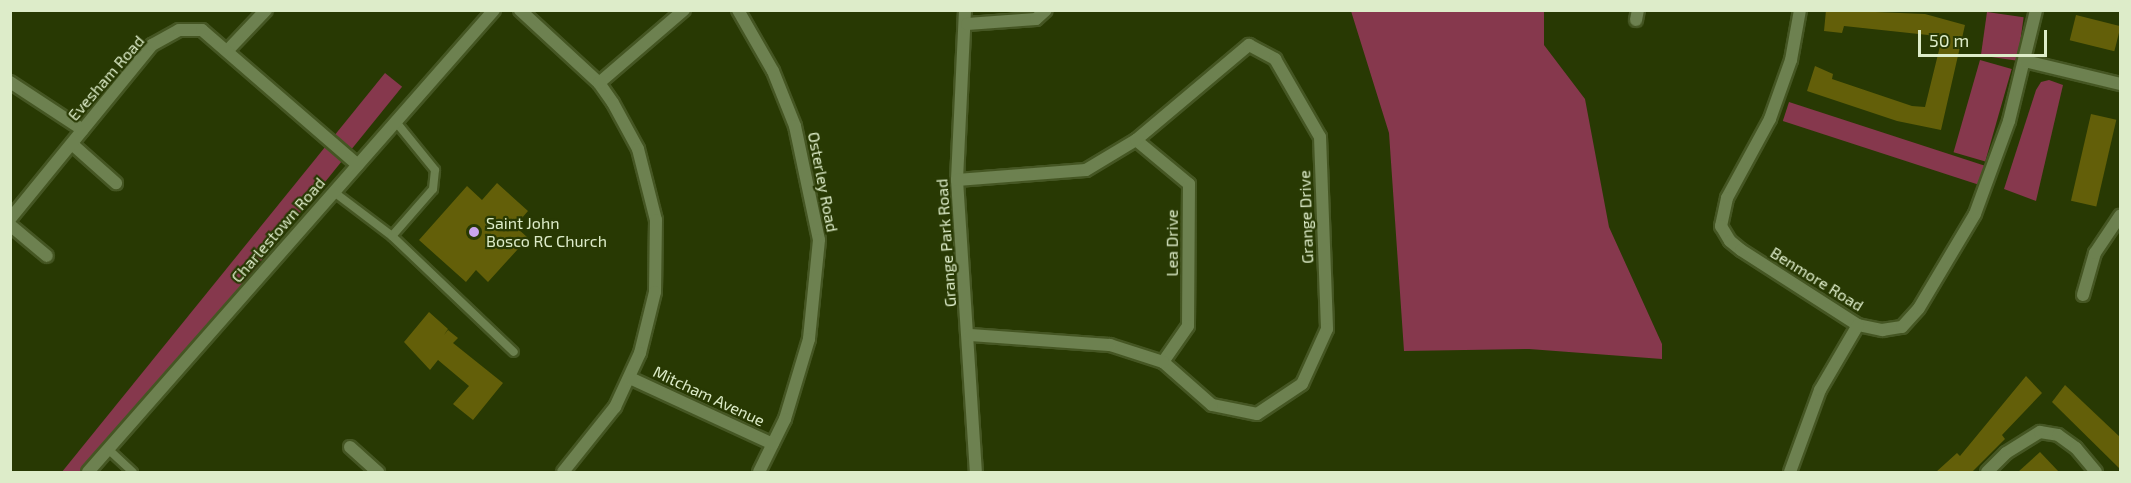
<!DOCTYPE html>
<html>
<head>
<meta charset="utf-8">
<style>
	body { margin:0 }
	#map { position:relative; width:2131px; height:483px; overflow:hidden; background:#283903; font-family:"Exo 2",sans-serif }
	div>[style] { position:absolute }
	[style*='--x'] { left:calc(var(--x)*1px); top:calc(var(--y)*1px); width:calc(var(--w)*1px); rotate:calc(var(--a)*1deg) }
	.green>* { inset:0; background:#86384d; transform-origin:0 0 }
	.building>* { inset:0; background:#635f09; transform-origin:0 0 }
	.roads { filter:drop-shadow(2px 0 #455623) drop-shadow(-2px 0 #455623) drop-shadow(0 2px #455623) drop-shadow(0 -2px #455623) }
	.service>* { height:8px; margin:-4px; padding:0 4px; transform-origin:4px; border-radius:4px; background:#6d8150 }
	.minor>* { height:12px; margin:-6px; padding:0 6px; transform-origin:6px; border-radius:6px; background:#6d8150 }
	.tertiary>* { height:12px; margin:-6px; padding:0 6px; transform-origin:6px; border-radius:6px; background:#6d8150 }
	.dots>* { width:16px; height:16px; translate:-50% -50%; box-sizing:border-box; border:3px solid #283903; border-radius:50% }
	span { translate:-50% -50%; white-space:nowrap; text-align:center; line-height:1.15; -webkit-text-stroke:4.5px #283903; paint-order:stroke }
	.street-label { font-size:16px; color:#ddecc9 }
	.poi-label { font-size:16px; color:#ddecc9 }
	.left { translate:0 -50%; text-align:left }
	.frame { position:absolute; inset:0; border:12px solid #ddecc9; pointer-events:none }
	.scale { position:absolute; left:1918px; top:30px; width:129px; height:27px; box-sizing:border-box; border:3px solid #ddecc9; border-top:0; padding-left:8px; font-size:18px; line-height:21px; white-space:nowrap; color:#ddecc9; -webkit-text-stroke:4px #283903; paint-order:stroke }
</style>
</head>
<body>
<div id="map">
	<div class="green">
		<div style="clip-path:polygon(1351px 11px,1544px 11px,1544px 45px,1585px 99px,1609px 227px,1662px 344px,1662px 359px,1529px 349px,1404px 351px,1389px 133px)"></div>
		<div style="left:1987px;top:12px;width:37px;height:44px;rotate:8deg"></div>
		<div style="left:1980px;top:60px;width:33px;height:96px;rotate:16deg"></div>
		<div style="left:385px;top:73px;width:22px;height:531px;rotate:39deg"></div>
		<div style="clip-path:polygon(2049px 80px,2063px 85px,2036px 201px,2004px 189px,2036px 90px,2041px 82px)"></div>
		<div style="left:1789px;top:102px;width:206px;height:20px;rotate:18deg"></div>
	</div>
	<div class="building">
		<div style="clip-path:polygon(1826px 10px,1925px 14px,1965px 25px,1941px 130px,1897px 121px,1807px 91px,1815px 66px,1833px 74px,1832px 79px,1912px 106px,1925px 107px,1941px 42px,1928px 35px,1844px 26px,1842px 33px,1824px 31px)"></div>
		<div style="left:2076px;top:15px;width:46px;height:26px;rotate:14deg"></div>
		<div style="left:2091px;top:114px;width:26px;height:89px;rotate:13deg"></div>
		<div style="clip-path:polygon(497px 183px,528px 211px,515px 226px,528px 238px,488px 282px,476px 270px,466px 282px,419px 240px,467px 186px,482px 200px)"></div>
		<div style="clip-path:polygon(429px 312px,448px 329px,444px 335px,448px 330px,458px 338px,453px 343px,503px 383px,473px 420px,453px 404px,469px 386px,438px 360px,430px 370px,404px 342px)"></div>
		<div style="clip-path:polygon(2026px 376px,2042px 393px,2002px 435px,2005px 439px,1972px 472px,1936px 472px,1957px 453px,1960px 456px)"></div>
		<div style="clip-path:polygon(2065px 385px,2121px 438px,2121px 470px,2052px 402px)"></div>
		<div style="clip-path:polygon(2040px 452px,2059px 472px,2018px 472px)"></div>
	</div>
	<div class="roads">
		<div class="service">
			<div style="--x:334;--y:192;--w:73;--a:37.2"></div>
			<div style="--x:392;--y:236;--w:168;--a:43.6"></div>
			<div style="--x:392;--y:236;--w:62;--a:-48.9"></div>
			<div style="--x:433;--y:189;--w:19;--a:-84"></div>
			<div style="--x:435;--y:170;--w:62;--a:-129.1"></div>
			<div style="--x:108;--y:449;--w:34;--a:43"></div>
		</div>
		<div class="minor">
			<div style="--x:520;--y:10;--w:108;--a:42.7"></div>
			<div style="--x:599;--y:83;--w:24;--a:55"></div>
			<div style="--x:613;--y:103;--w:52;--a:61.5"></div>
			<div style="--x:638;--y:149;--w:73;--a:75.8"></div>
			<div style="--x:656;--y:220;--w:72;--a:90.8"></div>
			<div style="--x:655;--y:292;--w:63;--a:103.8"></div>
			<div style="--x:640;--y:353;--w:60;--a:114.8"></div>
			<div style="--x:615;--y:407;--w:83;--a:128.7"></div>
			<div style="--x:738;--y:10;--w:70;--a:60.2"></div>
			<div style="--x:773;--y:71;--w:59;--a:68.2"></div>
			<div style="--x:795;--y:126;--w:116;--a:78.1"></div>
			<div style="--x:819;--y:240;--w:100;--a:95.8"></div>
			<div style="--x:809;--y:339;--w:84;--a:106.7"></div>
			<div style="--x:785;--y:419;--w:59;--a:116.1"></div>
			<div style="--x:965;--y:10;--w:170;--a:92.7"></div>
			<div style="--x:957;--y:180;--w:293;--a:86.3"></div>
			<div style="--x:1800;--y:10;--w:51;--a:100.2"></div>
			<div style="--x:1791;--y:60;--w:63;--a:109.6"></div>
			<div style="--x:1770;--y:119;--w:90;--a:118.6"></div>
			<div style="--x:1727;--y:198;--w:29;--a:102"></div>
			<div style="--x:1721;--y:226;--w:17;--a:59"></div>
			<div style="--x:1730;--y:241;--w:14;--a:39"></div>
			<div style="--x:1741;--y:250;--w:139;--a:32.7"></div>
			<div style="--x:1858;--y:325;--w:25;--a:12"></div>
			<div style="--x:1882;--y:330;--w:20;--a:-9"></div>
			<div style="--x:1902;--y:327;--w:25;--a:-48"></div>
			<div style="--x:1919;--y:308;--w:109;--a:-59.2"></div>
			<div style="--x:1975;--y:214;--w:99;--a:-69.9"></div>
			<div style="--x:2009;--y:121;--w:114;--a:-76.3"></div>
			<div style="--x:1636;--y:20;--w:10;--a:-79"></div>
			<div style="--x:967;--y:24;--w:69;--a:-4.1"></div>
			<div style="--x:1036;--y:19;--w:13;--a:-42"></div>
			<div style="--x:228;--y:50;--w:55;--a:-46.5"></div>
			<div style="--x:2025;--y:61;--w:98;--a:13.6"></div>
			<div style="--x:10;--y:82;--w:87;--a:33.3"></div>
			<div style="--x:599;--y:83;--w:112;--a:-40.7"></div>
			<div style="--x:1136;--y:140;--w:69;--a:39.7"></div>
			<div style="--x:1189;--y:184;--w:142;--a:90.4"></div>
			<div style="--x:1188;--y:326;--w:44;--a:124.8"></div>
			<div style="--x:72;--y:144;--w:59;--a:41.6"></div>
			<div style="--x:957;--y:180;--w:129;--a:-4.4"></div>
			<div style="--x:1086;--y:170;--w:58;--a:-31"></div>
			<div style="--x:1136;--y:140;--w:148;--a:-40.1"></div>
			<div style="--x:1249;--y:45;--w:30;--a:28"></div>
			<div style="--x:1275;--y:59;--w:90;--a:60"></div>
			<div style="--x:1320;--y:137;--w:192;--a:87.9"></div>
			<div style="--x:1327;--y:329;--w:60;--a:114.4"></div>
			<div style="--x:1302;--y:384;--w:54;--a:146.3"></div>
			<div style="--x:1257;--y:414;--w:46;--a:-168.7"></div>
			<div style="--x:1212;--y:405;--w:65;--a:-138.7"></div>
			<div style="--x:1163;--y:362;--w:56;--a:-162.2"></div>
			<div style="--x:1110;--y:345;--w:141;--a:-175.9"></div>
			<div style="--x:10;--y:219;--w:225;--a:-50.8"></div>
			<div style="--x:152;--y:45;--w:31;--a:-29"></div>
			<div style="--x:179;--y:30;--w:23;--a:0"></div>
			<div style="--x:202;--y:30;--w:206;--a:40.9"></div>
			<div style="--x:10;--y:225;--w:48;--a:40"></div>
			<div style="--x:2083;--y:295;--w:44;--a:-74.1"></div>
			<div style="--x:2095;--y:253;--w:45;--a:-56"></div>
			<div style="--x:630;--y:378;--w:157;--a:24.8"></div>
			<div style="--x:350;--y:447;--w:38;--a:42"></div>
			<div style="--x:1790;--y:472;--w:87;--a:-69.9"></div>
			<div style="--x:1820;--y:390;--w:75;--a:-59.7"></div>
			<div style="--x:1987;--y:472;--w:27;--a:-45"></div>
			<div style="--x:2006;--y:453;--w:40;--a:-32"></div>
			<div style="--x:2040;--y:432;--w:18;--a:9"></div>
			<div style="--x:2058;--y:435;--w:22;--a:36"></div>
			<div style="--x:2076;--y:448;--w:31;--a:50"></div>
		</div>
		<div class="tertiary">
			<div style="--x:88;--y:472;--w:615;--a:-48.69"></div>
		</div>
	</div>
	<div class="dots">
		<div style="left:474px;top:232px;background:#c9a5ee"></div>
	</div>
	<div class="street-label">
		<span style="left:106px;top:78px;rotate:-49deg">Evesham Road</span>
		<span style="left:823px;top:182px;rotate:79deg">Osterley Road</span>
		<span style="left:1306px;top:217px;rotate:-92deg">Grange Drive</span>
		<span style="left:278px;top:230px;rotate:-49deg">Charlestown Road</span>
		<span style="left:946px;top:243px;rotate:-94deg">Grange Park Road</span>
		<span style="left:1172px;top:243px;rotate:-90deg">Lea Drive</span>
		<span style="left:1817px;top:279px;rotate:32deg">Benmore Road</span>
		<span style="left:709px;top:396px;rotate:25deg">Mitcham Avenue</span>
	</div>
	<div class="poi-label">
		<span class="left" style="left:486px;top:232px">Saint John<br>Bosco RC Church</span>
	</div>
	<div class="frame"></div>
	<div class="scale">50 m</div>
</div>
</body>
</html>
